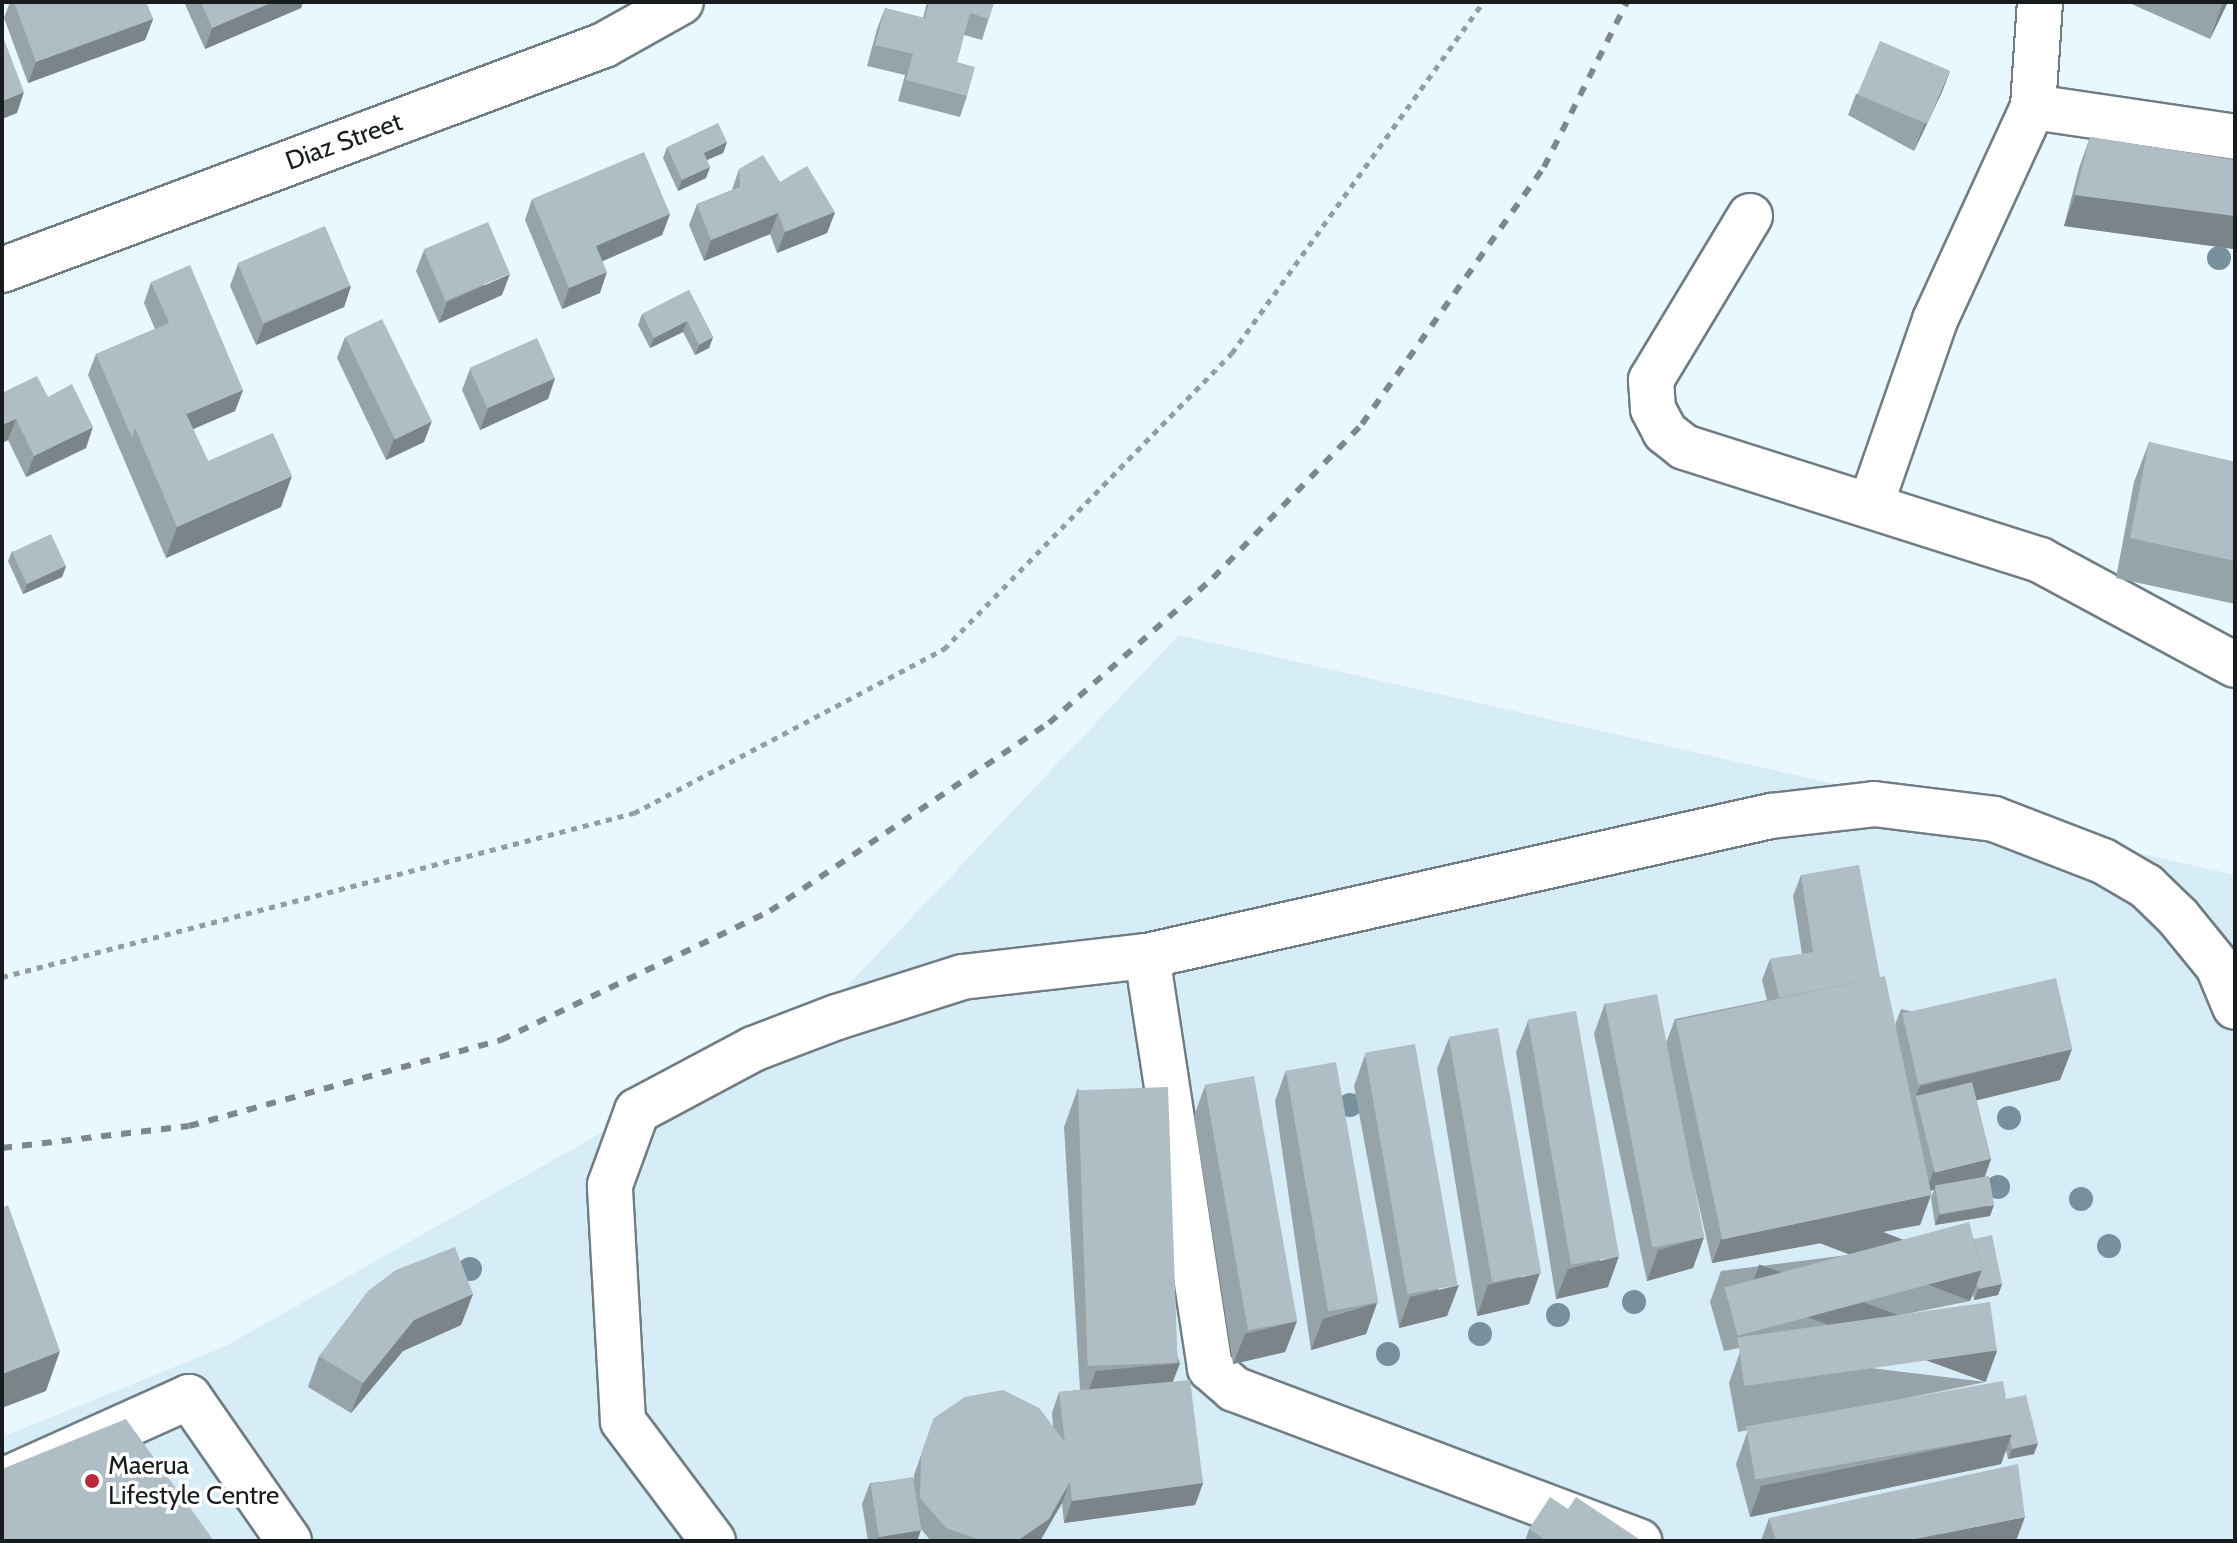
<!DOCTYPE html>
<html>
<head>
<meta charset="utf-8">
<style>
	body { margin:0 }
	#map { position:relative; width:2237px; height:1543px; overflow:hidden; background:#e9f7fe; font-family:Cabin,sans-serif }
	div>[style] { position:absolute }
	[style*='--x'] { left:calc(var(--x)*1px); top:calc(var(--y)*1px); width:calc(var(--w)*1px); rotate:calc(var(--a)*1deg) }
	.built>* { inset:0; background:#d6ecf7 }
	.path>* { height:5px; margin-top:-2.5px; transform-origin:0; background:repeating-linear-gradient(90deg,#939da2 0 6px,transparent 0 12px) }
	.roads { filter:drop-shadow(2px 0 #707d83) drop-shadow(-2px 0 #707d83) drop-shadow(0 2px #707d83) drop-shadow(0 -2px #707d83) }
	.minor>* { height:44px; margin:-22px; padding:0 22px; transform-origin:22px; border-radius:22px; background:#fff }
	.rail>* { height:6px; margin-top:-3px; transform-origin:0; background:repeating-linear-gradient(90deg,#7d878c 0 10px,transparent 0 20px) }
	.trees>* { width:24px; height:24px; margin:-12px; border-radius:50%; background:#76909c }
	.wall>* { inset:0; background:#96a3a9 }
	.shaded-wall>* { inset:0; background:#7a8489; transform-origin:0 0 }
	.building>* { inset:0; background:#afbdc4; transform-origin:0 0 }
	.dots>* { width:22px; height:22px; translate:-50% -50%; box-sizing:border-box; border:4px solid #fff; border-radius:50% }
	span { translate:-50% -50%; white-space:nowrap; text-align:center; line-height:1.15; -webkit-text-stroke:7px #fff; paint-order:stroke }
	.street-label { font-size:26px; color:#171c1f }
	.poi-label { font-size:26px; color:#171c1f }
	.left { translate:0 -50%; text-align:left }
	.frame { position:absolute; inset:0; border:4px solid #171c1f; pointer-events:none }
</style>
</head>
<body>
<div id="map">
	<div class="built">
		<div style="clip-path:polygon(1179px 635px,2235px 875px,2235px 1541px,2px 1541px,2px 1437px,224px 1347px,832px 1002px)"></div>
	</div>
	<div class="path">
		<div style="--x:2;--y:977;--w:653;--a:-14.55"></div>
		<div style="--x:634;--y:813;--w:351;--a:-27.9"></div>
		<div style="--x:944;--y:649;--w:413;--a:-45.8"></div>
		<div style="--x:1232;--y:353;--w:432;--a:-54.4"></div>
	</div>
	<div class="roads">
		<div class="minor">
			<div style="--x:2033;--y:107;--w:105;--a:-86.2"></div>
			<div style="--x:1750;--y:216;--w:192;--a:121.1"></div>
			<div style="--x:1651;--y:380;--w:29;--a:86"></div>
			<div style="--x:1653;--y:409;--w:26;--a:62"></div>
			<div style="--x:1665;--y:432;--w:24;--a:38"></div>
			<div style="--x:1684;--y:447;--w:374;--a:17.6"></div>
			<div style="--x:2040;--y:560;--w:221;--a:28.3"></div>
			<div style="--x:2;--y:270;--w:643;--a:-20.49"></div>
			<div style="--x:604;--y:45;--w:88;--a:-29.2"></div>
			<div style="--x:1871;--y:504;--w:195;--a:-70.8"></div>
			<div style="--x:1935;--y:320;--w:234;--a:-65.3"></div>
			<div style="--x:2033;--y:107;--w:204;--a:8.4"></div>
			<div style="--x:1147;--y:956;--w:417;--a:81.3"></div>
			<div style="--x:1210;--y:1368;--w:32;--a:41"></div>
			<div style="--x:1234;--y:1389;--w:433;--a:20.6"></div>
			<div style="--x:2;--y:1481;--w:205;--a:-24.2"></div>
			<div style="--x:189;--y:1397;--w:175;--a:55.2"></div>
			<div style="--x:713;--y:1541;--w:150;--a:-126.9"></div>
			<div style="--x:623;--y:1421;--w:236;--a:-93.2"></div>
			<div style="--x:610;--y:1185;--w:79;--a:-70"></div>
			<div style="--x:637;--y:1111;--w:132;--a:-28.1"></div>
			<div style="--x:753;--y:1049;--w:90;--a:-20.9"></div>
			<div style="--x:837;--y:1017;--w:131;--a:-17.7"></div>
			<div style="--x:962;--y:977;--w:186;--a:-6.5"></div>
			<div style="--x:1147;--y:956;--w:640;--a:-12.65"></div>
			<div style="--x:1771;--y:816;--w:104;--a:-6.6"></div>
			<div style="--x:1874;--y:804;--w:121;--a:7.1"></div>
			<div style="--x:1994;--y:819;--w:117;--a:21.1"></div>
			<div style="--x:2103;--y:861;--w:50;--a:30.2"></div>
			<div style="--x:2146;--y:886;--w:45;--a:44.1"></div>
			<div style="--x:2178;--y:917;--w:63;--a:50.8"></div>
			<div style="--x:2218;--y:966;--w:44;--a:67.5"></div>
		</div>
	</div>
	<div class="rail">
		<div style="--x:2;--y:1148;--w:188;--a:-6.7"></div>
		<div style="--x:189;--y:1126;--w:324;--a:-15.4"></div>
		<div style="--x:501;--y:1040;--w:298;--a:-25.6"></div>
		<div style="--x:770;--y:911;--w:336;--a:-34"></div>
		<div style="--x:1049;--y:723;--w:219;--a:-41.5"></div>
		<div style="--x:1213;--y:578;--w:214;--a:-45.9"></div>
		<div style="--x:1362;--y:424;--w:315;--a:-54.7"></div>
		<div style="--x:1544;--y:167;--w:185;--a:-63.3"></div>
	</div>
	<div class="trees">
		<div style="left:2219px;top:258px"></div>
		<div style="left:1350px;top:1105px"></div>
		<div style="left:2009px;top:1118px"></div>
		<div style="left:1998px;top:1187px"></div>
		<div style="left:2081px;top:1199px"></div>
		<div style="left:2109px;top:1246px"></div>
		<div style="left:470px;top:1269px"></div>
		<div style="left:1634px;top:1302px"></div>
		<div style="left:1558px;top:1315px"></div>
		<div style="left:1480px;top:1334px"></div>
		<div style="left:1388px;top:1354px"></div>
	</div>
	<div class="wall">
		<div style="clip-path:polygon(10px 2px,146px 2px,153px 19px,145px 40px,28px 83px,4px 18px)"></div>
		<div style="clip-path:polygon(184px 2px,303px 2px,301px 8px,205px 49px)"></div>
		<div style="clip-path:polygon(927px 2px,994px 2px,982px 40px,964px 35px,957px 62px,967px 96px,960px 117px,898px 101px,905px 75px,867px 66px,877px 29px,885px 8px,923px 18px)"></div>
		<div style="clip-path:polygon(2127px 2px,2228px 2px,2210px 39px)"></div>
		<div style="clip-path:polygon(1950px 71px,1942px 92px,1914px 151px,1848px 115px,1856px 94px)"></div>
		<div style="clip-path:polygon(2090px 137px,2235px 160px,2234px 249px,2064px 226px,2079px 168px)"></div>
		<div style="clip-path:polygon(727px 142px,723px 153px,707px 160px,710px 167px,706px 178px,678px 191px,663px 158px,667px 147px)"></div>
		<div style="clip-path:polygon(739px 169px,780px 182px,835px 212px,827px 233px,777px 253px,770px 234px,704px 261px,689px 225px,697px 204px,732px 190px)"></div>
		<div style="clip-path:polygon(532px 199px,670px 214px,662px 235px,603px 261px,600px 293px,562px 309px,525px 220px)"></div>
		<div style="clip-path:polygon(424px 250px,502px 295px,439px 323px,416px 271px)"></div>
		<div style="clip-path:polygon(238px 264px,351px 286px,344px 307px,256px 345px,230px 286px)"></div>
		<div style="clip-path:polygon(151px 282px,243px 390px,235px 411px,193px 429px,208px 461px,281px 507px,166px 558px,88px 375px,96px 354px,155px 329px,144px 303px)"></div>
		<div style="clip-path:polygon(689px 290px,713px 337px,709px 348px,695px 355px,683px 332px,650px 348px,638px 325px,642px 314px)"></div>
		<div style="clip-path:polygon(345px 337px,424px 442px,386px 460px,337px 358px)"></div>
		<div style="clip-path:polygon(470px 369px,555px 378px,548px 399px,480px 430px,462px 390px)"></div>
		<div style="clip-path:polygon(2px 393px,48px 397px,86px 448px,26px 477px,8px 440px,2px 443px)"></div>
		<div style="clip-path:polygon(2149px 442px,2235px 462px,2235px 604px,2116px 578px,2134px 482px)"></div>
		<div style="clip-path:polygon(12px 551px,66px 566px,62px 577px,23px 594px,8px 561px)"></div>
		<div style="clip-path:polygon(1801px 875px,1880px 977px,1895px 1025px,1901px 1009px,2072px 1049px,2060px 1080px,1976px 1100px,1991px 1159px,1985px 1177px,1990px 1216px,1935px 1225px,1931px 1198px,1934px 1190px,1930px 1191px,1931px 1195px,1920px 1225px,1712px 1263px,1690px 1166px,1704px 1237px,1693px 1268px,1647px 1281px,1594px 1034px,1605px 1003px,1666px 1043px,1675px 1019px,1767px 1000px,1762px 980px,1770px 959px,1802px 954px,1793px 896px)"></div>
		<div style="clip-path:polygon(1528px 1021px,1608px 1287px,1556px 1299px,1516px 1052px)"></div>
		<div style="clip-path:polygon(1449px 1038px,1529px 1304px,1477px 1316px,1437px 1069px)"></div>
		<div style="clip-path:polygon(1365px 1055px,1447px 1316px,1399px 1328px,1354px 1086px)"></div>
		<div style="clip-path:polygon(1286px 1070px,1377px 1303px,1366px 1334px,1311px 1350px,1275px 1101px)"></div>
		<div style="clip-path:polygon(1205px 1086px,1297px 1321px,1285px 1352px,1233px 1364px,1194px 1116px)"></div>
		<div style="clip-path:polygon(1078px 1088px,1180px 1363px,1173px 1381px,1203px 1483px,1195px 1505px,1064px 1523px,1062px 1503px,1040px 1541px,931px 1541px,921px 1529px,917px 1541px,868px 1541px,862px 1504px,870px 1483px,914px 1479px,914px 1475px,934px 1418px,1053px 1427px,1052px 1413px,1059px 1392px,1080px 1390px,1064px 1127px)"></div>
		<div style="clip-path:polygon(1974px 1239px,2002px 1284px,1998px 1295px,1974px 1300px,1973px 1294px,1970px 1301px,1724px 1351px,1710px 1302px,1721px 1271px)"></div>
		<div style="clip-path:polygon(473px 1294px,461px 1325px,403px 1351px,351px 1413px,308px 1387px,319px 1356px)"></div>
		<div style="clip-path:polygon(1740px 1352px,1986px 1382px,1738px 1432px,1729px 1383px)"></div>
		<div style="clip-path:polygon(2006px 1399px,2034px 1454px,2008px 1459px,2006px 1450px,2001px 1464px,1750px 1517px,1736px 1464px,1747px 1433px)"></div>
		<div style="clip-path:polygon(1568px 1509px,1642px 1541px,1525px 1541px,1529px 1529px)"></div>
		<div style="clip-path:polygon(1769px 1518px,2016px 1541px,1761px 1541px)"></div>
	</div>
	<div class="shaded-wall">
		<div style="clip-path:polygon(273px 2px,303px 2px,301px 8px,205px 49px,212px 28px)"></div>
		<div style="clip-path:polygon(2223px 2px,2228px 2px,2210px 39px)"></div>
		<div style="clip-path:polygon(153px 19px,145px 40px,28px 83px,36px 62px)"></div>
		<div style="clip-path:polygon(1950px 71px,1942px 92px,1914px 151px,1922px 130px)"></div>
		<div style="clip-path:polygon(24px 92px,17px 113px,2px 119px,2px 101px)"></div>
		<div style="clip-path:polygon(727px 142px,723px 153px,700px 163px,704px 153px)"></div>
		<div style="clip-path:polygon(710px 167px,706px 178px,678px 191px,682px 180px)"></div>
		<div style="clip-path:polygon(2075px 195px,2235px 216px,2235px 246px,2234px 249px,2064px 226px)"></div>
		<div style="clip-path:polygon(835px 212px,827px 233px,777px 253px,785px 232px)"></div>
		<div style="clip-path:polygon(778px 213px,770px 234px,704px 261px,711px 240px)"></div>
		<div style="clip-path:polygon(670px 214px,662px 235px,589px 267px,596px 246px)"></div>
		<div style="clip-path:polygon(607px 272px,600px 293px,562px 309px,569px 288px)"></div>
		<div style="clip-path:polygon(510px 274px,502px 295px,439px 323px,447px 302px)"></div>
		<div style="clip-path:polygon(351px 286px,344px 307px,256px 345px,264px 324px)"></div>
		<div style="clip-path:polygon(687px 321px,683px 332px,650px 348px,654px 338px)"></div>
		<div style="clip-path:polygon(713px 337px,709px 348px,695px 355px,699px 345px)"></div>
		<div style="clip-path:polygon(555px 378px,548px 399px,480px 430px,488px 408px)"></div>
		<div style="clip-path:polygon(243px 390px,235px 411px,145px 450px,138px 435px)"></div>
		<div style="clip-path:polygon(16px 419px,8px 440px,2px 443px,2px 425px)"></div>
		<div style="clip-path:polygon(432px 421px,424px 442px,386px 460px,394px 439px)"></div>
		<div style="clip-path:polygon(93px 427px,86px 448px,26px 477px,34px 456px)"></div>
		<div style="clip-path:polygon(292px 476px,281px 507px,166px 558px,177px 527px)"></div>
		<div style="clip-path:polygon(66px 566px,62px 577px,23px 594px,27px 584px)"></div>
		<div style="clip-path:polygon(2072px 1049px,2060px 1080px,1921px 1114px,1916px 1096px,1920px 1086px)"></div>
		<div style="clip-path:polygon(1991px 1159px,1983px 1180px,1935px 1188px,1934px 1190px,1926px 1191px,1934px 1170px)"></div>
		<div style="clip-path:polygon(1931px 1195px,1920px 1225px,1712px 1263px,1724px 1232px)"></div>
		<div style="clip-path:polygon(1994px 1205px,1990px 1216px,1935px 1225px,1939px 1215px)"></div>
		<div style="clip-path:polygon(1704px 1237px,1693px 1268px,1647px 1281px,1658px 1250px)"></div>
		<div style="clip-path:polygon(1619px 1256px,1608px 1287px,1556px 1299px,1568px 1269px)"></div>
		<div style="left:1982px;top:1270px;width:33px;height:252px;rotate:111deg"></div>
		<div style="clip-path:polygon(1540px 1273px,1529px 1304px,1477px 1316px,1488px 1285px)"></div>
		<div style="clip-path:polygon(2002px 1284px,1998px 1295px,1974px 1300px,1978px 1289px)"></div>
		<div style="clip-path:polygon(1459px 1285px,1447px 1316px,1399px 1328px,1410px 1297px)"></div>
		<div style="clip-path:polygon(473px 1294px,461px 1325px,403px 1351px,351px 1413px,363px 1383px,414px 1320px)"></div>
		<div style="clip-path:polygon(1377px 1303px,1366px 1334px,1311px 1350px,1323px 1319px)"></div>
		<div style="clip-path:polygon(1297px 1321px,1285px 1352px,1233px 1364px,1245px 1334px)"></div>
		<div style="clip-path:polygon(60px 1351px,46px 1391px,2px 1408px,2px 1374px)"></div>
		<div style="left:1997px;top:1351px;width:33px;height:253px;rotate:110deg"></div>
		<div style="clip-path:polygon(1180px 1363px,1165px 1402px,1081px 1410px,1096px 1371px)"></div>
		<div style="clip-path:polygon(2012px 1434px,2001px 1464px,1750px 1517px,1761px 1486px)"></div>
		<div style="clip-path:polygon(2038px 1443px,2034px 1454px,2008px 1459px,2012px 1449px)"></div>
		<div style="clip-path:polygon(1070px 1482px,1062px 1503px,1040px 1541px,983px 1541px)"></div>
		<div style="clip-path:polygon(1203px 1483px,1195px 1505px,1064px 1523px,1072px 1501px)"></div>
		<div style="clip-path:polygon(2025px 1517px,2016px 1541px,1905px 1541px)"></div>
		<div style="clip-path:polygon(921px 1530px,917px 1541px,877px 1541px,879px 1537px)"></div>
	</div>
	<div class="building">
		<div style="clip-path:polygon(14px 2px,146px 2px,153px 19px,36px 62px)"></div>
		<div style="clip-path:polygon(201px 2px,273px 2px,212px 28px)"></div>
		<div style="clip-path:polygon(929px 2px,994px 2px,989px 19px,970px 13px,957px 62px,975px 67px,967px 96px,906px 80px,913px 54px,875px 45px,885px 8px,925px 18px)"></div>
		<div style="clip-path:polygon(2px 34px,24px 92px,2px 101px)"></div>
		<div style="left:1880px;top:41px;width:76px;height:58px;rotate:23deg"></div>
		<div style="clip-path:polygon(718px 123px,727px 142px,704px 153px,710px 167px,682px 180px,667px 147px)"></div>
		<div style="clip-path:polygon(2090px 137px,2235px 160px,2235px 216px,2075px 195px)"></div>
		<div style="clip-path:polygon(644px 152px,670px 214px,596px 246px,607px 272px,569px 288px,532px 199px)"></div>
		<div style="clip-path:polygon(763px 155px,780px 182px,807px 166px,835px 212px,785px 232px,778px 213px,711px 240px,697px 204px,740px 187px,739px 169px)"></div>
		<div style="left:488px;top:222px;width:56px;height:70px;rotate:67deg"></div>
		<div style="left:325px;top:226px;width:65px;height:95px;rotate:67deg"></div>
		<div style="clip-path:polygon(190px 265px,243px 390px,187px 414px,183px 407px,135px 428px,132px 438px,96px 354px,169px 323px,151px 282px)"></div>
		<div style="clip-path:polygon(689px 290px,713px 337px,699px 345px,687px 321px,654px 338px,642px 314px)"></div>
		<div style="left:382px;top:319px;width:114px;height:41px;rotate:64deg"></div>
		<div style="left:537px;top:338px;width:44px;height:74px;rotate:66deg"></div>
		<div style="clip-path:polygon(37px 376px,48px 397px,72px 384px,93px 427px,34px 456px,16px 419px,2px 425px,2px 393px)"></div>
		<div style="clip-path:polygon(183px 407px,208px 461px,273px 433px,292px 476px,177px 527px,135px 428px)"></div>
		<div style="clip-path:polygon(2149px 442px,2235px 462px,2235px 561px,2130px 538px)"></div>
		<div style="left:51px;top:534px;width:35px;height:43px;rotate:65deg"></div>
		<div style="clip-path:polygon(1859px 865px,1880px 977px,1779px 998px,1770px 959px,1813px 952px,1801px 875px)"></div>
		<div style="left:1885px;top:976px;width:224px;height:214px;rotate:78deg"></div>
		<div style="left:2056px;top:978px;width:73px;height:158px;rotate:77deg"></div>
		<div style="left:1657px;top:994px;width:248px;height:53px;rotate:79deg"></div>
		<div style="left:1576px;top:1011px;width:249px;height:49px;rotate:80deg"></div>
		<div style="left:1498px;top:1028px;width:249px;height:50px;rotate:80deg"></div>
		<div style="left:1415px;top:1044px;width:245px;height:51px;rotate:80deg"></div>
		<div style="left:1336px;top:1062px;width:244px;height:51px;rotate:80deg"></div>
		<div style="left:1254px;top:1076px;width:249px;height:50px;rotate:80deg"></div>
		<div style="left:1972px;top:1082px;width:79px;height:58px;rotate:76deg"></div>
		<div style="left:1168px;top:1087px;width:276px;height:90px;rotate:88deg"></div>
		<div style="left:1989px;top:1176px;width:29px;height:55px;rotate:80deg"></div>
		<div style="clip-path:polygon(8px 1205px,60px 1351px,2px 1374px,2px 1208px)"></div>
		<div style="left:1969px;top:1222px;width:50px;height:253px;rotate:75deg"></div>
		<div style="clip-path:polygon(1992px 1235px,2002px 1284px,1978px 1289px,1977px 1283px,1982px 1270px,1974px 1239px)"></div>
		<div style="clip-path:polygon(455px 1247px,473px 1294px,414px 1320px,363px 1383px,319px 1356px,368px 1291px,396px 1270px)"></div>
		<div style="left:1990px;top:1302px;width:49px;height:255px;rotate:82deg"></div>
		<div style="clip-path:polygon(1190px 1380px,1203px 1483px,1072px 1501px,1070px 1482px,1049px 1519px,1020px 1539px,983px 1541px,946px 1528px,920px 1498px,921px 1454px,934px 1418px,965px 1397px,1003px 1390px,1039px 1408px,1065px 1442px,1059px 1392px)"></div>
		<div style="left:2003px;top:1381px;width:54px;height:261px;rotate:80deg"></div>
		<div style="clip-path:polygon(2026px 1395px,2038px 1443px,2012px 1449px,2010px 1440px,2012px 1434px,2006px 1399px)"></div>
		<div style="clip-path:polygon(126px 1419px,214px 1541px,2px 1541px,2px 1469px)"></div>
		<div style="clip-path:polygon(2018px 1464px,2025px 1517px,1905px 1541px,1776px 1541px,1769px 1518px)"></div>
		<div style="left:913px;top:1477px;width:54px;height:43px;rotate:81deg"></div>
		<div style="clip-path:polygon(1550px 1497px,1568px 1509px,1576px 1497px,1642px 1541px,1547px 1541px,1529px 1529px)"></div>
	</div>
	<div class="dots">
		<div style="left:92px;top:1481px;background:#bb293d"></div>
	</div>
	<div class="street-label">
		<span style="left:344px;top:142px;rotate:-20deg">Diaz Street</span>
	</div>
	<div class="poi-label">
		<span class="left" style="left:108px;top:1481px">Maerua<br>Lifestyle Centre</span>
	</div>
	<div class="frame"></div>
</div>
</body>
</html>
